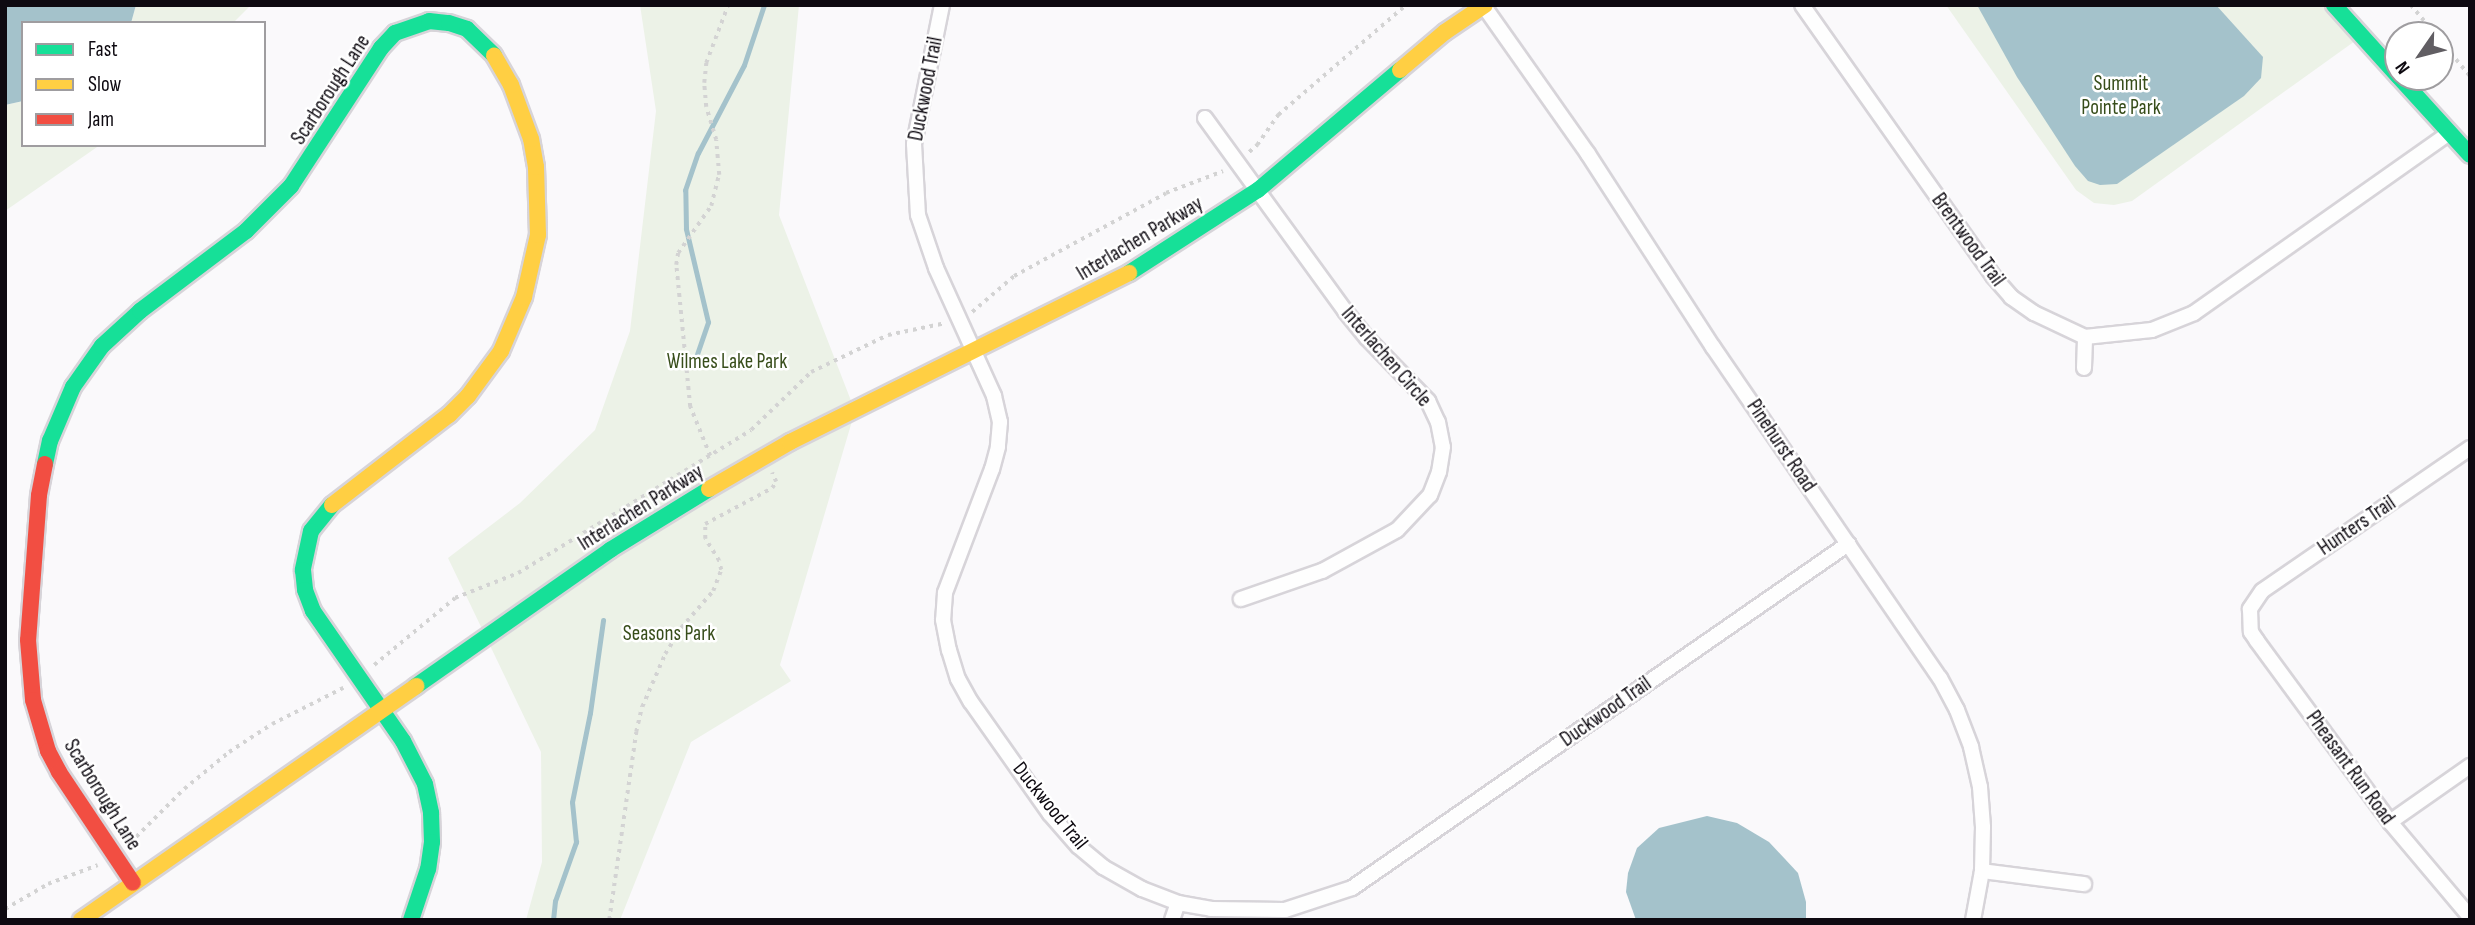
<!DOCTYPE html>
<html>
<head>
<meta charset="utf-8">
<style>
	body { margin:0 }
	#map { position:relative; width:2475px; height:925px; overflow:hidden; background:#faf9fb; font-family:"Sofia Sans Condensed",sans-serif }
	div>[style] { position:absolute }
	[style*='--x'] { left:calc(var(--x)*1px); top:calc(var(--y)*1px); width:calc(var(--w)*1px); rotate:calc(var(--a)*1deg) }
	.green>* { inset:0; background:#ecf2e7 }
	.water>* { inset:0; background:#a4c2cb }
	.stream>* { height:5px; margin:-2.5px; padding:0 2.5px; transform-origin:2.5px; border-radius:2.5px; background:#a4c2cb }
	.path>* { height:3.5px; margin-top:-1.75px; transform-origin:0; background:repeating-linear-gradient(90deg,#d3d3d3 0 3.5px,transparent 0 8.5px) }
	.roads { filter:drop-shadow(2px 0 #d7d4d9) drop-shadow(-2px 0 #d7d4d9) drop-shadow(0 2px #d7d4d9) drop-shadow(0 -2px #d7d4d9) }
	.street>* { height:14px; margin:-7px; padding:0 7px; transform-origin:7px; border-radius:7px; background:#fefefe }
	.fast>* { height:16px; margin:-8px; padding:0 8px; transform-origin:8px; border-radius:8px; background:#16e098 }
	.slow>* { height:16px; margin:-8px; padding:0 8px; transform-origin:8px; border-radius:8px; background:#ffcf43 }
	.jam>* { height:16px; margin:-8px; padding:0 8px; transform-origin:8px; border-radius:8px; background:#f24e42 }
	span { translate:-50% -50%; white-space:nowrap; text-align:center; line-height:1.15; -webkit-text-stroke:5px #fff; paint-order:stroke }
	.park-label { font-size:21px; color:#374d1a }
	.street-label { font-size:21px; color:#0e0a11 }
	.frame { position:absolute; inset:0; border:7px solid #0e0a11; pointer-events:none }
	.legend { position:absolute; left:21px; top:21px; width:245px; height:126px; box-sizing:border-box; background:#fff; border:2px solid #9f9da0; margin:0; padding:9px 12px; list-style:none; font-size:21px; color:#0e0a11 }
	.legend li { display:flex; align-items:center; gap:14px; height:35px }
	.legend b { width:35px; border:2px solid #9f9da0 }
	.north { position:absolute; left:2384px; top:21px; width:70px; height:70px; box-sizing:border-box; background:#fff; border:2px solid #9f9da0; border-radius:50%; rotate:235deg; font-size:19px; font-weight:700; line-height:28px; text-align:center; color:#0e0a11 }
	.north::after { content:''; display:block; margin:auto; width:24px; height:32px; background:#615e63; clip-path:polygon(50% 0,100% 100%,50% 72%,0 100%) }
</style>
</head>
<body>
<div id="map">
	<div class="green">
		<div style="clip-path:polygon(136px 5px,251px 5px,233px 23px,131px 23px)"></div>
		<div style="clip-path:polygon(640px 5px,799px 5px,779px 215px,855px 411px,780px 665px,791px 681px,691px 742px,620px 920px,526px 920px,542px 862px,541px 752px,448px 558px,520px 503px,595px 430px,630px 331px,656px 111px)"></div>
		<div style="clip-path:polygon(1946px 5px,2334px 5px,2362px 36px,2132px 201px,2114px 205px,2094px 203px,2076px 190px)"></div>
		<div style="clip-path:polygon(23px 101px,23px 145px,100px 145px,5px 211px,5px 105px)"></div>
	</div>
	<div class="water">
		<div style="clip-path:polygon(5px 5px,136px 5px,131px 23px,23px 23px,23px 101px,5px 105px)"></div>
		<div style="clip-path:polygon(1977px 5px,2216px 5px,2263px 57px,2261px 78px,2244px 96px,2117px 184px,2100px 185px,2088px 181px,2075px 166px,2017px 77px)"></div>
		<div style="clip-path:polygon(1707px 816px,1737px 823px,1769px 842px,1798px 873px,1806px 902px,1806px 920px,1636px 920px,1626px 892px,1628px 873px,1637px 848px,1659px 828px)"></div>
	</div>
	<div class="stream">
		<div style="--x:696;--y:357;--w:37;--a:-71"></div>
		<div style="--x:708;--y:322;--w:96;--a:-103.3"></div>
		<div style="--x:686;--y:229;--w:39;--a:-91"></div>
		<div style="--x:685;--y:190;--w:39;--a:-71"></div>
		<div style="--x:698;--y:153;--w:99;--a:-62.4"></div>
		<div style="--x:744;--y:65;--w:63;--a:-71.6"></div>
		<div style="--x:553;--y:920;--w:19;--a:-84"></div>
		<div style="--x:555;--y:901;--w:63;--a:-70.4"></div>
		<div style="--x:576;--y:842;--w:40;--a:-95.7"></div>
		<div style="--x:572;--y:802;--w:91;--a:-78.6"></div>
		<div style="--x:590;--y:713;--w:94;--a:-82"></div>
	</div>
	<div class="path">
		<div style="--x:2411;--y:5;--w:39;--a:50"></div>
		<div style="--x:2440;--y:40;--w:47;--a:50.2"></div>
		<div style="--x:1249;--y:152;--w:11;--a:-41"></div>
		<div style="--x:1257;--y:145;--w:37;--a:-55"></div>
		<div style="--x:1278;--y:115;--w:169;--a:-40.7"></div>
		<div style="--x:972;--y:312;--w:55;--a:-40.6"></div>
		<div style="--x:1014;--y:276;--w:173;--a:-28.6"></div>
		<div style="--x:1166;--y:193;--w:61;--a:-21.1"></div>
		<div style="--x:710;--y:456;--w:53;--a:-112.2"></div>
		<div style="--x:690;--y:407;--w:143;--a:-95.6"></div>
		<div style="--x:676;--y:265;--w:12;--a:-81"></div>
		<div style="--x:678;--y:253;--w:57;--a:-54.9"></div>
		<div style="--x:711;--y:206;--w:32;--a:-76"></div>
		<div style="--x:719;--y:175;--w:35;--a:-95"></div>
		<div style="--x:716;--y:140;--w:34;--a:-107"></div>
		<div style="--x:706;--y:107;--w:24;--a:-95"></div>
		<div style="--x:704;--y:83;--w:20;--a:-84"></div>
		<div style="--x:706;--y:63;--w:62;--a:-69.2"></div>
		<div style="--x:374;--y:665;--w:105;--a:-39.6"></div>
		<div style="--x:455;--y:598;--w:68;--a:-21.6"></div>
		<div style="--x:518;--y:573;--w:273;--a:-31.5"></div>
		<div style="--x:751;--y:430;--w:83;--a:-44"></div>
		<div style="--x:811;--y:372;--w:85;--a:-25.7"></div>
		<div style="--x:888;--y:335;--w:59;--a:-11.7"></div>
		<div style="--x:130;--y:843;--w:76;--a:-45"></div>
		<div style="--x:184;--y:789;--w:58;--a:-39.4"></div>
		<div style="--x:229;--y:752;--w:51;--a:-33.1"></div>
		<div style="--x:272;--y:724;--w:80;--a:-26.9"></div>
		<div style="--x:5;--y:909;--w:50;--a:-30.2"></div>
		<div style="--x:48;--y:884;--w:53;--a:-20.8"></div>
		<div style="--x:609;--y:920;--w:190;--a:-81.8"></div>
		<div style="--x:636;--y:732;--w:26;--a:-77"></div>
		<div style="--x:642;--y:707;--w:58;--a:-66.5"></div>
		<div style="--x:665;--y:654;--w:31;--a:-58"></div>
		<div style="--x:681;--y:628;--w:49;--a:-49.1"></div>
		<div style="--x:713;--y:591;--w:22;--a:-69"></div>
		<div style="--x:721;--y:570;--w:9;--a:-103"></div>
		<div style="--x:719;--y:561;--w:26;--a:-122"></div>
		<div style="--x:705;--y:539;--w:15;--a:-90"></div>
		<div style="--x:705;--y:524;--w:76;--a:-28.2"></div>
		<div style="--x:772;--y:488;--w:7;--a:-56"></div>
		<div style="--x:776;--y:482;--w:10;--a:-114"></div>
	</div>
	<div class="roads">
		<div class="street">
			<div style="--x:942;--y:5;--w:142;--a:101.4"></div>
			<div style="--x:914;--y:144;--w:71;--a:86.8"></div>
			<div style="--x:918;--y:215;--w:56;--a:71.2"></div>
			<div style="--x:936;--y:268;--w:141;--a:65.6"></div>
			<div style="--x:994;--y:396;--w:27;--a:77"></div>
			<div style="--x:1000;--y:422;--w:25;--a:95"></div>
			<div style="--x:998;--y:447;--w:23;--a:105"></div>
			<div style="--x:992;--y:469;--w:133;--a:110.8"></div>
			<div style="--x:945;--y:593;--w:27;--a:94"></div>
			<div style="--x:943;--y:620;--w:31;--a:79"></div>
			<div style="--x:949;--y:650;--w:30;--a:73"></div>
			<div style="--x:958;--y:679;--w:26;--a:61"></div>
			<div style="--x:971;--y:702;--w:137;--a:54.8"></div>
			<div style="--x:1050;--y:814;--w:43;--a:48.8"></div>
			<div style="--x:1078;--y:846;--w:33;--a:40"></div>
			<div style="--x:1103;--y:867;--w:45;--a:29.4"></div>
			<div style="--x:1142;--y:889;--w:39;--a:21"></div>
			<div style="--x:1178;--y:903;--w:34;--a:10"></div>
			<div style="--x:1211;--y:909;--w:74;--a:0.8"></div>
			<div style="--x:1285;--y:910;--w:71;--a:-18.2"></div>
			<div style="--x:1352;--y:888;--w:604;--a:-34.74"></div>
			<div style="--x:1483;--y:5;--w:182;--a:54.8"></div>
			<div style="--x:1588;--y:154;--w:230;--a:57.1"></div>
			<div style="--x:1713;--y:347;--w:401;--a:55.6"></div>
			<div style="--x:1940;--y:678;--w:36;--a:62"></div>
			<div style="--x:1957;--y:710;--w:40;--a:69"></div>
			<div style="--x:1971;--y:747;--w:41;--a:77.3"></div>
			<div style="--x:1980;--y:787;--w:40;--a:85.7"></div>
			<div style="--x:1983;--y:827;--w:44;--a:91.3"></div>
			<div style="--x:1982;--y:871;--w:50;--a:100.4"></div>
			<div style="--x:1802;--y:5;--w:332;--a:54.8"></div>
			<div style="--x:1993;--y:276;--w:28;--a:49"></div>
			<div style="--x:2011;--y:297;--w:28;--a:35"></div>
			<div style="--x:2034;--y:313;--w:56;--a:25.2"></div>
			<div style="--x:2085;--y:337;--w:67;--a:-6"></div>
			<div style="--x:2152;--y:330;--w:45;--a:-22"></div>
			<div style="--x:2194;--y:313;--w:312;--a:-35.2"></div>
			<div style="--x:1205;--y:118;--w:238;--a:54"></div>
			<div style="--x:1345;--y:311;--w:35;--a:51"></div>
			<div style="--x:1367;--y:338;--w:88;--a:45.9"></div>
			<div style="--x:1428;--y:401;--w:23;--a:65"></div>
			<div style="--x:1438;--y:422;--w:25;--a:79"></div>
			<div style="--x:1443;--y:447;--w:25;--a:99"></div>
			<div style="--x:1439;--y:472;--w:25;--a:111"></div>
			<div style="--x:1430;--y:495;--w:48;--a:133.3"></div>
			<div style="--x:1397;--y:530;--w:85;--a:151.3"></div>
			<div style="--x:1322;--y:571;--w:86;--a:160.9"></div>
			<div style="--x:2084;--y:368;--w:31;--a:-88"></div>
			<div style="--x:2470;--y:448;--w:252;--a:145.5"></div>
			<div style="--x:2262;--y:591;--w:22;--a:124"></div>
			<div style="--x:2250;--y:609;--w:23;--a:88"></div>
			<div style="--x:2251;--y:632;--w:11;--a:56"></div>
			<div style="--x:2257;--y:641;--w:225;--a:53.7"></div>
			<div style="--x:2390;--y:822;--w:124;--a:49.9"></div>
			<div style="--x:2390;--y:822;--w:98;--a:-35"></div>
			<div style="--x:1982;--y:871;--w:103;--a:7.3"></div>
			<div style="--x:1172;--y:920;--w:18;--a:-71"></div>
		</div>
		<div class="fast">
			<div style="--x:2334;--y:5;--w:96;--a:48"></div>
			<div style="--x:2399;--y:77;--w:105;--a:47.7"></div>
			<div style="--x:1129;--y:273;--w:153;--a:-32.8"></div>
			<div style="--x:1258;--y:190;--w:186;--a:-40.2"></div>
			<div style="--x:45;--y:464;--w:24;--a:-78"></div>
			<div style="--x:50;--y:441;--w:59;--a:-66.9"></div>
			<div style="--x:73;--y:387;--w:50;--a:-54.7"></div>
			<div style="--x:102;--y:346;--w:52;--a:-42.6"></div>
			<div style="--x:140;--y:311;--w:133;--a:-37"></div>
			<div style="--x:246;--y:231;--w:64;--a:-45"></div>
			<div style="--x:291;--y:186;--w:165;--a:-56.9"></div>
			<div style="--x:381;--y:48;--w:21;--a:-47"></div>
			<div style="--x:395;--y:33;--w:36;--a:-19"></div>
			<div style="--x:429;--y:21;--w:20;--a:6"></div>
			<div style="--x:449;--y:23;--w:19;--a:18"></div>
			<div style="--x:467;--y:29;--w:37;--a:44"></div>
			<div style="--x:332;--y:505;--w:33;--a:129"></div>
			<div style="--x:311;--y:531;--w:40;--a:102"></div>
			<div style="--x:303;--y:570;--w:20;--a:84"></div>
			<div style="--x:305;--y:590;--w:22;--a:69"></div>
			<div style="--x:313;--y:611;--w:158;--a:55.3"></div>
			<div style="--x:403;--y:741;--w:48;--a:62.9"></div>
			<div style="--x:425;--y:784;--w:30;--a:78"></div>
			<div style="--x:431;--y:813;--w:29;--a:88"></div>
			<div style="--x:432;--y:842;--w:27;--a:98"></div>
			<div style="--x:428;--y:869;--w:54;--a:108.4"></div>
			<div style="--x:416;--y:686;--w:237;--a:-35"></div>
			<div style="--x:610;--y:550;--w:116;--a:-31.6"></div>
		</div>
		<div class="slow">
			<div style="--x:1400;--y:70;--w:59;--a:-40.2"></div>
			<div style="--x:1445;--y:32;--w:48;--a:-34"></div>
			<div style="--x:709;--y:489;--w:94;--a:-30.1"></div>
			<div style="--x:790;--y:442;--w:379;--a:-26.5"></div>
			<div style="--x:332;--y:505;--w:148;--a:-37.6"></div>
			<div style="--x:449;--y:415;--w:27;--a:-45"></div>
			<div style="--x:468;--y:396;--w:56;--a:-53.7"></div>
			<div style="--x:501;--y:351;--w:59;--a:-66.9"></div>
			<div style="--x:524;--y:297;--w:64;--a:-77.3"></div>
			<div style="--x:538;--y:235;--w:68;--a:-91.7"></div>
			<div style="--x:536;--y:167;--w:28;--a:-100"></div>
			<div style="--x:531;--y:139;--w:58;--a:-110.3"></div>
			<div style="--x:511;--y:85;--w:34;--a:-120"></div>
			<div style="--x:81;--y:920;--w:409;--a:-34.9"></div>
		</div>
		<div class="jam">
			<div style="--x:45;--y:464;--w:32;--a:101"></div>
			<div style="--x:39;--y:495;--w:145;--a:94.3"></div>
			<div style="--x:28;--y:640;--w:60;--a:85.2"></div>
			<div style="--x:33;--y:700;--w:53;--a:73.6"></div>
			<div style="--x:48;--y:751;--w:24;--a:62"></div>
			<div style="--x:59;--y:772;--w:133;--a:56.3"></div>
		</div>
	</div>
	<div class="park-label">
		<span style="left:2121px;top:96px">Summit<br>Pointe Park</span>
		<span style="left:727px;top:362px">Wilmes Lake Park</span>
		<span style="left:669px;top:634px">Seasons Park</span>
	</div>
	<div class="street-label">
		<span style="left:926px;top:89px;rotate:-79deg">Duckwood Trail</span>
		<span style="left:331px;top:90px;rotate:-57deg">Scarborough Lane</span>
		<span style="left:1140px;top:239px;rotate:-31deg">Interlachen Parkway</span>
		<span style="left:1968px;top:240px;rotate:54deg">Brentwood Trail</span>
		<span style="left:1386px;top:357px;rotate:49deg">Interlachen Circle</span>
		<span style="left:1781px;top:446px;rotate:56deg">Pinehurst Road</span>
		<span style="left:641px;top:508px;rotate:-32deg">Interlachen Parkway</span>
		<span style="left:2357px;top:526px;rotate:-34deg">Hunters Trail</span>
		<span style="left:1606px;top:712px;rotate:-35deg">Duckwood Trail</span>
		<span style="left:2350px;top:768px;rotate:54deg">Pheasant Run Road</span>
		<span style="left:102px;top:795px;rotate:58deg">Scarborough Lane</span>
		<span style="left:1050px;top:806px;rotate:51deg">Duckwood Trail</span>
	</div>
	<div class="frame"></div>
	<ul class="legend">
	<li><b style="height:9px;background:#16e098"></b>Fast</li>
	<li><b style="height:9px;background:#ffcf43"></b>Slow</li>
	<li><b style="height:9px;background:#f24e42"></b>Jam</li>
	</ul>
	<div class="north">N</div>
</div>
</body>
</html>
